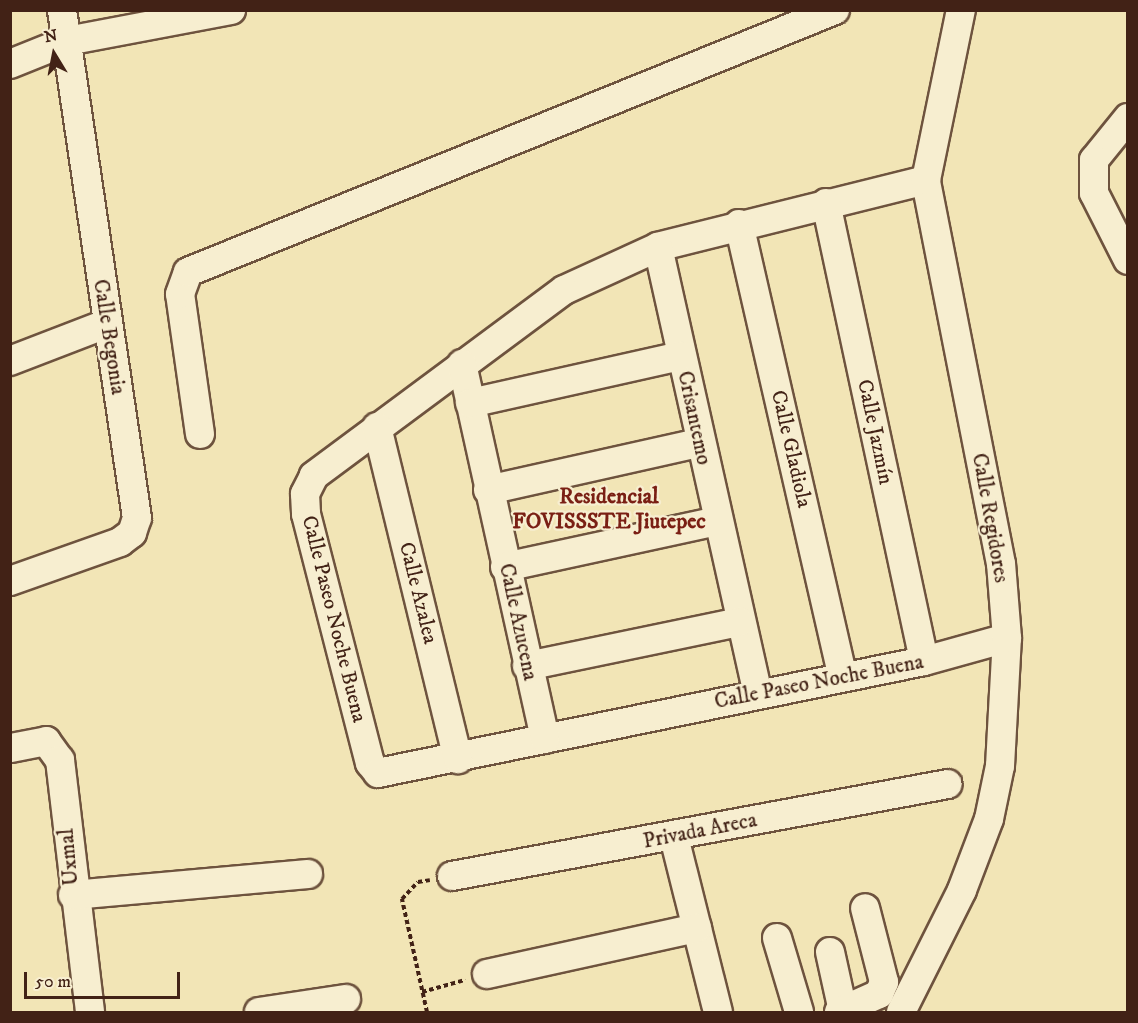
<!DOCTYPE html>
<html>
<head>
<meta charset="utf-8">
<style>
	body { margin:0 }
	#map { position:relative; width:1138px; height:1023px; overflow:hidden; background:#f2e5b6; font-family:"IM FELL DW Pica",serif }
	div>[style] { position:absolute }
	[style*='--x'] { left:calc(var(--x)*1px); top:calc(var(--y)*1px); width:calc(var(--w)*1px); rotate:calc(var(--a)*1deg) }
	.path>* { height:4px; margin-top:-2px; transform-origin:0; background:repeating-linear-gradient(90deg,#422216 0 4.5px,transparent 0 7.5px) }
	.roads { filter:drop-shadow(2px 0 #6e533e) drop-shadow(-2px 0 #6e533e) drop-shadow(0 2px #6e533e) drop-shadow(0 -2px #6e533e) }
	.minor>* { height:28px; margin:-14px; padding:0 14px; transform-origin:14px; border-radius:14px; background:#f7eed0 }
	span { translate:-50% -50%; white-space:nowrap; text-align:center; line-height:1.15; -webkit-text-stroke:4.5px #f7eed0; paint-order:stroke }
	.street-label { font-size:21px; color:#422216 }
	.neighbourhood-label { font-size:22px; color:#7a1f14; font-weight:700 }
	.frame { position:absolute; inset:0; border:12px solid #422216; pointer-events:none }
	.north { position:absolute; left:24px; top:24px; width:60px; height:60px; -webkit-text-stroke:4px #f7eed0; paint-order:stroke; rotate:350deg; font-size:16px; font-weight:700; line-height:24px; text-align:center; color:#422216 }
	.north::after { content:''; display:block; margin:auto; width:21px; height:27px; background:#422216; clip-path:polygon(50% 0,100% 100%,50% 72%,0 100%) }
	.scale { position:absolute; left:24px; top:972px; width:156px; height:27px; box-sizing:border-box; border:3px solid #422216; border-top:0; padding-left:8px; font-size:18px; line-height:21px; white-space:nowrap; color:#422216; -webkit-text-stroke:4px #f7eed0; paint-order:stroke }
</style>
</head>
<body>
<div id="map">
	<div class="path">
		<div style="--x:422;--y:992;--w:45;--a:-15.6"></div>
		<div style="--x:427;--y:1012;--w:116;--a:-102.5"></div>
		<div style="--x:402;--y:899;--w:23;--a:-47"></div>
		<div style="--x:418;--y:882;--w:12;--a:-9"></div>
	</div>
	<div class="roads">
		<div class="minor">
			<div style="--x:10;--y:64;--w:61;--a:-22"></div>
			<div style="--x:67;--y:41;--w:167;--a:-10.7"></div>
			<div style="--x:1128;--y:118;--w:54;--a:129"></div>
			<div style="--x:1094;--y:160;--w:33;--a:90"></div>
			<div style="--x:1094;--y:193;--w:75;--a:63.1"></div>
			<div style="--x:926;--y:180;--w:276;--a:166"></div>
			<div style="--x:658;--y:247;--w:103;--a:155.4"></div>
			<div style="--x:564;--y:290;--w:312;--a:143.4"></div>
			<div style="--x:314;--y:476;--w:20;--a:117"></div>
			<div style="--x:305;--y:494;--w:20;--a:87"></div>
			<div style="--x:306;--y:514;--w:257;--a:75.6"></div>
			<div style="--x:370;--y:763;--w:13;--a:51"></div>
			<div style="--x:378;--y:773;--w:557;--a:-11.59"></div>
			<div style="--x:924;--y:661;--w:86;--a:-15.5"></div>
			<div style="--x:826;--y:203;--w:468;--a:77.9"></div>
			<div style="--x:739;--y:224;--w:462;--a:77.1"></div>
			<div style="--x:658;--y:247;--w:457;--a:77.4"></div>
			<div style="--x:10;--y:361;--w:103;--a:-21.1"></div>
			<div style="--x:462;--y:364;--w:384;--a:77.5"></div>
			<div style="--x:470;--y:403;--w:216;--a:-12.6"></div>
			<div style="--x:377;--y:427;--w:342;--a:76.3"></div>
			<div style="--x:200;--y:434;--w:141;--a:-98.1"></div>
			<div style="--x:180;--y:294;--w:23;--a:-70"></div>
			<div style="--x:188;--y:272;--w:698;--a:-22.05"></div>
			<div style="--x:488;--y:490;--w:216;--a:-12.6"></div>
			<div style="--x:505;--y:567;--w:218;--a:-12.2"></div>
			<div style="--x:10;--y:581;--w:117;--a:-19.5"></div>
			<div style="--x:120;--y:542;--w:15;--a:-37"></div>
			<div style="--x:132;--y:533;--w:16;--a:-72"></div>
			<div style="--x:137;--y:518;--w:514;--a:-98.4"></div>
			<div style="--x:527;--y:666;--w:217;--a:-11.7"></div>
			<div style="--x:11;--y:748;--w:36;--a:-11"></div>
			<div style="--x:46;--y:741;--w:24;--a:54"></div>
			<div style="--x:60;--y:760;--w:254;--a:83.2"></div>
			<div style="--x:674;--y:837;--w:180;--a:75.9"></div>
			<div style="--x:452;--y:876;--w:504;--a:-10.51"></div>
			<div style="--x:73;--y:895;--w:236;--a:-5.1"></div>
			<div style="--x:777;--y:938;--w:77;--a:73.4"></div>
			<div style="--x:830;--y:952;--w:60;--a:77.6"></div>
			<div style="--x:487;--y:974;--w:215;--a:-12.4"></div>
			<div style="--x:259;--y:1012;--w:88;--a:-8.5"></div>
			<div style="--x:839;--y:1012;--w:44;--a:-24.2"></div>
			<div style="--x:879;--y:994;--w:13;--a:-67"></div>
			<div style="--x:884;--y:982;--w:76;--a:-104.4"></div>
			<div style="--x:901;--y:1012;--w:136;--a:-63.4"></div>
			<div style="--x:962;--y:890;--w:76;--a:-69.2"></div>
			<div style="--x:989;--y:819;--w:54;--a:-78.3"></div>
			<div style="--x:1000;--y:766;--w:128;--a:-86.9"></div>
			<div style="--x:1007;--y:638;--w:74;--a:-94.6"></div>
			<div style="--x:1001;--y:564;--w:391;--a:-101.1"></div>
			<div style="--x:926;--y:180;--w:174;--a:-78.4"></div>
		</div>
	</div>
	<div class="street-label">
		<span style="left:109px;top:337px;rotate:81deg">Calle Begonia</span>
		<span style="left:694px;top:418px;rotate:78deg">Crisantemo</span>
		<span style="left:875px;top:432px;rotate:78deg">Calle Jazmín</span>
		<span style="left:791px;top:449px;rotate:77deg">Calle Gladiola</span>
		<span style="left:990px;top:518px;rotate:80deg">Calle Regidores</span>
		<span style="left:418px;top:593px;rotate:76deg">Calle Azalea</span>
		<span style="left:334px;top:619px;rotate:76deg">Calle Paseo Noche Buena</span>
		<span style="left:518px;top:622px;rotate:78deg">Calle Azucena</span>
		<span style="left:819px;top:682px;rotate:-11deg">Calle Paseo Noche Buena</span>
		<span style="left:700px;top:831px;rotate:-11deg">Privada Areca</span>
		<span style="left:69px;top:857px;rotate:-95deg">Uxmal</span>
	</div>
	<div class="neighbourhood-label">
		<span style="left:609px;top:509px">Residencial<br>FOVISSSTE Jiutepec</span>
	</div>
	<div class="frame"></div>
	<div class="north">N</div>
	<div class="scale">50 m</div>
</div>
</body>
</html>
